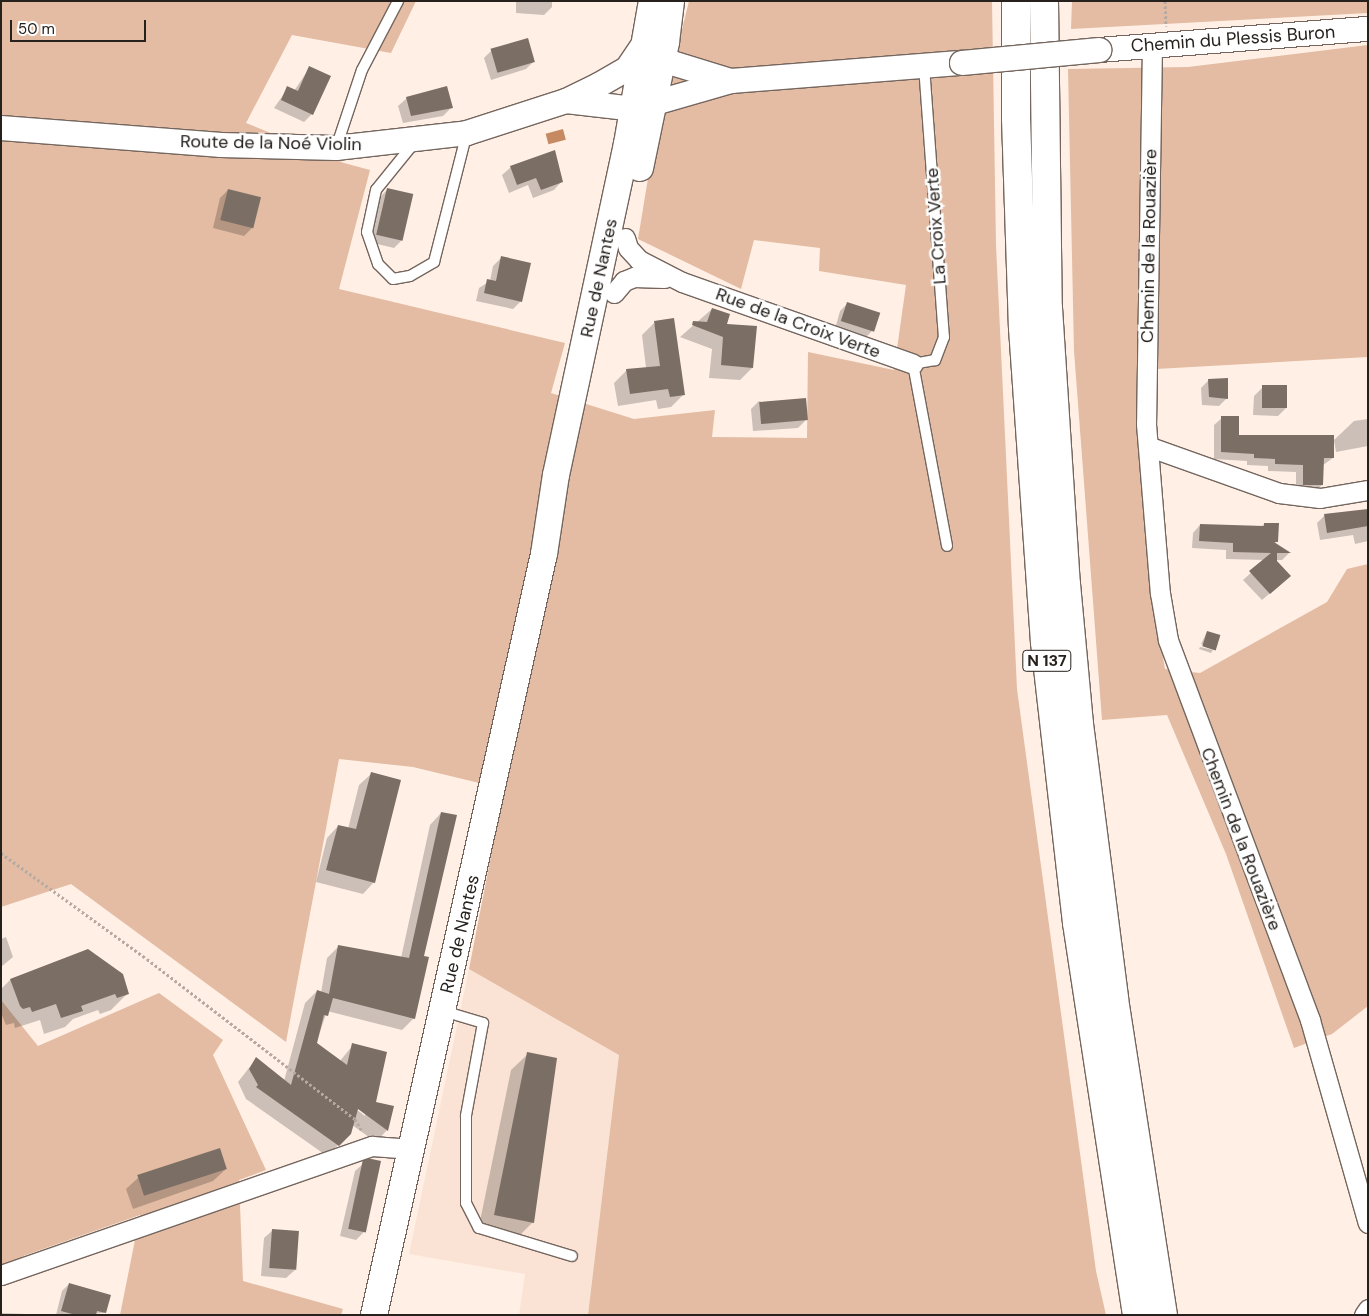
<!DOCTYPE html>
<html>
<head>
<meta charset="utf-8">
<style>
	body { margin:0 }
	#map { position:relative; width:1369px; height:1316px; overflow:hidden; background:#ffefe5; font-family:"DM Sans",sans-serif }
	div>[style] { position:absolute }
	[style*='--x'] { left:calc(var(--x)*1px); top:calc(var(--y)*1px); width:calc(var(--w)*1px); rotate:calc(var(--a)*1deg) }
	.built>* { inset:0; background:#fae3d4 }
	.green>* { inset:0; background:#e3bca3 }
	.water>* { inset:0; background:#c58a61; transform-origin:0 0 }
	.shadow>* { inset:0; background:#0003 }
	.building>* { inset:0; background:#7b6e65; transform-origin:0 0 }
	.path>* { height:3px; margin-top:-1.5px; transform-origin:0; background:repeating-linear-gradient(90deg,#b5a9a1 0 2.5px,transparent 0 5px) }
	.roads { filter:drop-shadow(1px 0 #74665e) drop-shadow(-1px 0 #74665e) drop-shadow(0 1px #74665e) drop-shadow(0 -1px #74665e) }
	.service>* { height:10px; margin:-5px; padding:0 5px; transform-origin:5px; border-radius:5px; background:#fff }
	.minor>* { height:19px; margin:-9.5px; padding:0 9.5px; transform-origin:9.5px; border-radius:9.5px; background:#fff }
	.tertiary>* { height:24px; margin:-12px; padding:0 12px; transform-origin:12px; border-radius:12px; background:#fff }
	.secondary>* { height:26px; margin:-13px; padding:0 13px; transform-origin:13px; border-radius:13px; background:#fff }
	.trunk>* { height:28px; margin:-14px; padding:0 14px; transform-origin:14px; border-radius:14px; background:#fff }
	.bridges { filter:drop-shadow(1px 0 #74665e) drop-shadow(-1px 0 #74665e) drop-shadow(0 1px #74665e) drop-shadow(0 -1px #74665e) }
	.tertiary-bridge>* { height:24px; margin:-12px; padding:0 12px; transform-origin:12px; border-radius:12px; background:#fff }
	span { translate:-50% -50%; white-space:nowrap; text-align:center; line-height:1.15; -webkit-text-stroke:5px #fff; paint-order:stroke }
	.shield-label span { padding:1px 4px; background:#fff; border:1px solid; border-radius:4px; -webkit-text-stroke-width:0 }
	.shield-label { font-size:16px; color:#26211d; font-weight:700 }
	.street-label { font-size:18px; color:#26211d }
	.frame { position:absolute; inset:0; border:2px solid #26211d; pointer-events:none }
	.scale { position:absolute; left:10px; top:20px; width:136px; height:22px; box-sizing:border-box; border:2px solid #26211d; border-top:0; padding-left:6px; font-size:15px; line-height:18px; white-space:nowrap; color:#26211d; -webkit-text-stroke:4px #fff; paint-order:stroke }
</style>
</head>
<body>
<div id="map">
	<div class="built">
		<div style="clip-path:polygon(469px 969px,619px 1054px,588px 1315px,519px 1315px,525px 1274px,409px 1254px)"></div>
	</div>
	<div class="green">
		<div style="clip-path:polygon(1px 1px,416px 1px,391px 53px,292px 35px,246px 123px,344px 163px,370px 170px,339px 289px,565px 343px,551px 393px,634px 419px,715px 410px,712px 437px,807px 438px,808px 352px,894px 370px,906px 285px,819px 271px,820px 248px,754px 240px,741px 289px,638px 239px,654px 142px,689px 1px,992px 1px,996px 245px,1017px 689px,1096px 1271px,1106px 1315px,588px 1315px,619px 1055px,469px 969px,504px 789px,413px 767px,339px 759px,286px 1042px,71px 884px,1px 907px)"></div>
		<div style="clip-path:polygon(1072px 1px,1368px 1px,1368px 13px,1071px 29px)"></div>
		<div style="clip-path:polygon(1368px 45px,1368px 357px,1138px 370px,1148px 569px,1165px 669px,1200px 673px,1327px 602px,1347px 569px,1368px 564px,1368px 1006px,1332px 1034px,1294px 1048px,1226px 854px,1167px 715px,1102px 720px,1074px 351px,1068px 69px,1188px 67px)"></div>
		<div style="clip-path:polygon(159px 993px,223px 1040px,213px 1055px,266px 1170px,239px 1180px,243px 1281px,343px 1309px,341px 1315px,120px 1315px,140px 1215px,23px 1256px,1px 1282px,1px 1000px,38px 1046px)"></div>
	</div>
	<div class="water">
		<div style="left:563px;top:129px;width:11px;height:18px;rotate:75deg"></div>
	</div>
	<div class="shadow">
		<div style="clip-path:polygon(516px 1px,552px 1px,552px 7px,544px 15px,516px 13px)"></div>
		<div style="clip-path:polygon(492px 50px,534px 61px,526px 69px,491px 80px,484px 58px)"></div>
		<div style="clip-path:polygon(310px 67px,312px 114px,304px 122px,274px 108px,288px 88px,294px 91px)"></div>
		<div style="clip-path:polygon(407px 98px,451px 108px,443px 116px,403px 123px,398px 106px)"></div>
		<div style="clip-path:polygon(511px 167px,562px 181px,554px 190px,533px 198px,528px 185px,509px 193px,502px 175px)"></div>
		<div style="clip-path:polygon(228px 190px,259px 198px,252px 228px,244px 236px,213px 228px,220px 198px)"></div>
		<div style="clip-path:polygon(387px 190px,402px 240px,394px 248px,369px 242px,379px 198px)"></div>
		<div style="clip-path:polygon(501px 258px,521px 301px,513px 309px,476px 301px,479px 288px,490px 281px,493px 266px)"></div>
		<div style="clip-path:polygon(848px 303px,874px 329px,866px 337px,835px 329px,840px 311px)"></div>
		<div style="clip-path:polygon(712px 309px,752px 368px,740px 380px,709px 378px,712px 349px,680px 337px)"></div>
		<div style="clip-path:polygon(654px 323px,684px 394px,671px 407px,658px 409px,656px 400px,618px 406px,614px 383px,627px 370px,646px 368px,642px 335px)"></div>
		<div style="clip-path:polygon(1209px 380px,1227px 398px,1219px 406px,1202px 405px,1201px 388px)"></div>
		<div style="clip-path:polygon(1262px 388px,1286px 408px,1278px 416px,1253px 415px,1254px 396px)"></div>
		<div style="clip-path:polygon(759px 401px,806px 420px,798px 428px,753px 431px,751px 409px)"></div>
		<div style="clip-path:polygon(1222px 418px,1238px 436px,1333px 458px,1323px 465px,1322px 485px,1314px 492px,1296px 492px,1296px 472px,1268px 471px,1268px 466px,1247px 465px,1247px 461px,1214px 459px,1214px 425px)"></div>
		<div style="clip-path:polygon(1368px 419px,1368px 446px,1336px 452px,1334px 440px,1354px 421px)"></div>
		<div style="clip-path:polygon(1368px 510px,1368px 541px,1355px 544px,1353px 535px,1320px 540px,1317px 523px,1324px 516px)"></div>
		<div style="clip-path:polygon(1264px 524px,1277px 541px,1274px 544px,1289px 553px,1282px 560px,1274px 560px,1282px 583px,1262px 600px,1243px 580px,1265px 560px,1226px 559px,1226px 550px,1192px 548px,1193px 533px,1200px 525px,1261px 527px)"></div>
		<div style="clip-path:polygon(1207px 632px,1214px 649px,1214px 650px,1201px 644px)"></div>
		<div style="clip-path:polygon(1200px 647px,1213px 650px,1211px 653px,1199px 649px)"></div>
		<div style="clip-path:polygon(371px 774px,374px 882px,363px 894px,316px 882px,327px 838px,338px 826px,348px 829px,359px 785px)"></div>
		<div style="clip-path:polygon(evenodd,441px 813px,414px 1018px,402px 1030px,327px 1011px,316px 1044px,340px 1061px,353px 1045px,387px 1130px,376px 1142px,352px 1125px,350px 1133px,327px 1156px,246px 1099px,238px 1082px,256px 1059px,284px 1081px,305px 1003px,317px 991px,321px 993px,327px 958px,339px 946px,401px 958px,430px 825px,441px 813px,353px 1104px,365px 1113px,365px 1116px,352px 1106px,353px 1104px)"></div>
		<div style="clip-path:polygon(6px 937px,13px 957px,1px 967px,1px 939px)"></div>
		<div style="clip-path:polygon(10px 980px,128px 993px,111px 1010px,100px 1014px,98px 1010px,73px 1019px,65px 1027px,44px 1034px,40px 1020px,15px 1028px,14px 1023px,6px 1025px,1px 1013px,1px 989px)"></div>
		<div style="clip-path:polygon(528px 1054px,533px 1222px,516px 1239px,478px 1231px,511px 1070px)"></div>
		<div style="clip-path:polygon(364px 1163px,364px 1232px,356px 1240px,340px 1236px,355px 1171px)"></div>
		<div style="clip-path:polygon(226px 1169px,213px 1181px,133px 1209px,126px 1189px,139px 1177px)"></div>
		<div style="clip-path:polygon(273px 1230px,295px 1270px,286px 1278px,261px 1276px,264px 1238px)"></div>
		<div style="clip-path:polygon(69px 1284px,105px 1313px,56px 1315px,62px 1291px)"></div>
		<div style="clip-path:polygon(1px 1313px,27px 1314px,27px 1315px,1px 1315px)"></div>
	</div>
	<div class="building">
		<div style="left:528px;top:38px;width:25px;height:39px;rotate:74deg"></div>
		<div style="clip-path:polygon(309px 66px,331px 76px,313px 115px,281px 100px,287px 86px,298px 91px)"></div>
		<div style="clip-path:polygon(447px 86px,453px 108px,411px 116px,406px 97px)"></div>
		<div style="clip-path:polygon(555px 150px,563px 182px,541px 190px,536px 178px,517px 185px,510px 166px)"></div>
		<div style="left:387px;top:188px;width:27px;height:48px;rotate:13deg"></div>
		<div style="left:228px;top:189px;width:34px;height:32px;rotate:14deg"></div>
		<div style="clip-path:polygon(501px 256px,531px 263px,522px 302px,484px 293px,487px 279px,496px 281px)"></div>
		<div style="left:847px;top:302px;width:35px;height:20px;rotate:18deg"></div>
		<div style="clip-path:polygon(712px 308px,730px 314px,727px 324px,757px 326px,753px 368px,721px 365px,723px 337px,692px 325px,693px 321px,707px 322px)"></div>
		<div style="clip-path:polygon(674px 318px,685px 395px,670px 397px,668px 389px,630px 394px,626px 369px,660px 366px,654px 321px)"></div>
		<div style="clip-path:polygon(1228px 378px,1228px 399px,1209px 397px,1208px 379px)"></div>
		<div style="left:1287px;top:385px;width:23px;height:25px;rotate:90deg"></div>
		<div style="left:806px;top:398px;width:22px;height:47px;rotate:85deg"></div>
		<div style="clip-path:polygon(1221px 416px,1239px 416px,1239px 435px,1334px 435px,1334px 458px,1324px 458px,1323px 485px,1303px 485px,1303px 465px,1275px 464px,1275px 459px,1254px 458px,1254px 454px,1221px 452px)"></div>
		<div style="clip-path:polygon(1368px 509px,1368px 526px,1327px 533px,1324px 514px)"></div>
		<div style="clip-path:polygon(1264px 523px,1279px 523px,1278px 542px,1274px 542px,1291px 553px,1277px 553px,1277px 561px,1291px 576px,1270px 594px,1249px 571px,1271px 553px,1233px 552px,1233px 543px,1199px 541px,1200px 524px,1264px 526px)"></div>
		<div style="left:1207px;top:631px;width:14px;height:16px;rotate:17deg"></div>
		<div style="clip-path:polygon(371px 772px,401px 780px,375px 883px,326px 870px,338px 825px,356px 829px)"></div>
		<div style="clip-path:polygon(441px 812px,457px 815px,424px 956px,429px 957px,415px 1019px,333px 998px,328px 1016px,324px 1015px,317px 1043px,347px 1065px,352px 1043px,387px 1052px,376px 1102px,394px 1106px,388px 1131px,358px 1109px,351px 1134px,339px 1146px,256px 1087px,258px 1085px,249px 1069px,256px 1057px,291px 1085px,317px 990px,329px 994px,338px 945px,409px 958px)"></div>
		<div style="clip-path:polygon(88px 949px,123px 974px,129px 994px,117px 998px,115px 994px,81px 1006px,83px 1011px,61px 1018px,56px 1004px,32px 1012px,30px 1007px,23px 1009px,20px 1006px,10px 979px)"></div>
		<div style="clip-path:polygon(527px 1052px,557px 1058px,534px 1223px,494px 1215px)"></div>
		<div style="left:220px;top:1148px;width:22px;height:87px;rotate:72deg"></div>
		<div style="left:381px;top:1161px;width:73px;height:18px;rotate:102deg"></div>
		<div style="left:272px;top:1229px;width:27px;height:39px;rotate:4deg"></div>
		<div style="clip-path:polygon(69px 1283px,111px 1295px,106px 1313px,97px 1311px,96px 1315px,76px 1315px,61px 1311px)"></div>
	</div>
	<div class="path">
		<div style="--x:1165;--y:1;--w:25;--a:88"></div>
		<div style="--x:1;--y:853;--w:180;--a:36"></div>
		<div style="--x:147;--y:959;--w:262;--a:37.6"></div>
		<div style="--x:355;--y:1119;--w:14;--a:60"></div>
	</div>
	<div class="roads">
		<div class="service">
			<div style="--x:924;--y:66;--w:272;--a:85.8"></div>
			<div style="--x:944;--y:337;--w:25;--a:111"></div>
			<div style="--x:935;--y:360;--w:22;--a:170"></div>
			<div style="--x:913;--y:364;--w:185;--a:79.4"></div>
			<div style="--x:414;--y:143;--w:60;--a:129"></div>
			<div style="--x:376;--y:190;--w:43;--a:102.1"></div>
			<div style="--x:367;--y:232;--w:34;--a:71"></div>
			<div style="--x:378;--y:264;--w:21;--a:45"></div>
			<div style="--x:393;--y:279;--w:17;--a:-10"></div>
			<div style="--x:410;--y:276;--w:28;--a:-30"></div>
			<div style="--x:434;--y:262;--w:133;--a:-75.7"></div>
			<div style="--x:336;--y:148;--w:82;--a:-71.6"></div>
			<div style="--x:362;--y:70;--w:78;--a:-62.4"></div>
			<div style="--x:443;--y:1011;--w:42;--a:16.7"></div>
			<div style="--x:483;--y:1023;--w:95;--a:100.4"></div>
			<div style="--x:466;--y:1116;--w:87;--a:90"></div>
			<div style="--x:466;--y:1203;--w:28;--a:63"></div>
			<div style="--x:479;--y:1228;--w:97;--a:16.8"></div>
		</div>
		<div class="minor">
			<div style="--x:1152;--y:45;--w:379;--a:90.9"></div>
			<div style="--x:1146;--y:424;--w:170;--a:85.3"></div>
			<div style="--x:1160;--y:593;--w:48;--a:80.3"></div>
			<div style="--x:1168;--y:640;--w:406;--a:69.5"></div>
			<div style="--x:1310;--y:1020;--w:211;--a:74.1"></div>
			<div style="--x:625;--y:238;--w:10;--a:73"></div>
			<div style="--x:628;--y:248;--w:16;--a:47"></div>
			<div style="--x:639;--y:260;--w:48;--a:27.1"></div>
			<div style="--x:682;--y:282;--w:245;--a:19.5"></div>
			<div style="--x:614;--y:293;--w:16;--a:-50"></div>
			<div style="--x:624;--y:281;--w:11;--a:-22"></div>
			<div style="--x:634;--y:277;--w:30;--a:2"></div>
			<div style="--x:1150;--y:447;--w:137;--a:19.6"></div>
			<div style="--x:1279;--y:493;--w:41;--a:7"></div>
			<div style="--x:1320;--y:498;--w:49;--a:-9.5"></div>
			<div style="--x:1;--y:1275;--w:393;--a:-19.2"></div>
			<div style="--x:372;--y:1146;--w:40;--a:4.3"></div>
			<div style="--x:1364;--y:1315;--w:7;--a:-56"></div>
		</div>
		<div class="tertiary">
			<div style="--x:1099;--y:50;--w:270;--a:-4.5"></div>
			<div style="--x:644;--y:69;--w:19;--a:-18"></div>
			<div style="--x:662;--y:63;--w:10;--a:0"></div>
			<div style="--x:672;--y:63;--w:62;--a:17"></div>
			<div style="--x:566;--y:101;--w:68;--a:6.7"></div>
			<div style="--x:634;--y:109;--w:101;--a:-16.1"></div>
			<div style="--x:731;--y:81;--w:232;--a:-4.5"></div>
			<div style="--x:1;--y:128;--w:221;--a:4.4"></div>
			<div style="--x:221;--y:145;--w:115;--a:1.5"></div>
			<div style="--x:336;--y:148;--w:132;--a:-6.5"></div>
			<div style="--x:467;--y:133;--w:104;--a:-17.9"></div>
			<div style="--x:566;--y:101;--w:37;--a:-26"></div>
			<div style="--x:599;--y:85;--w:32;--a:-30"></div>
			<div style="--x:627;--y:69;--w:32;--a:-56"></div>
		</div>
		<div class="secondary">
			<div style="--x:640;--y:168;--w:129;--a:-78.3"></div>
			<div style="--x:666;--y:42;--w:41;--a:-83"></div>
			<div style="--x:374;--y:1315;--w:780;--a:-77.41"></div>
			<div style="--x:544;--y:554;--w:80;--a:-81.4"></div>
			<div style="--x:556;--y:475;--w:339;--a:-77.9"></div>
			<div style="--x:627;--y:144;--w:145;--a:-80.1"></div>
		</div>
		<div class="trunk">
			<div style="--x:1016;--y:1;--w:117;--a:90"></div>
			<div style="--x:1016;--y:118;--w:210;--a:88.1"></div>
			<div style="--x:1023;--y:328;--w:315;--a:86"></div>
			<div style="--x:1045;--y:642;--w:283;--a:83.5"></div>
			<div style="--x:1077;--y:923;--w:397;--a:81.3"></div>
			<div style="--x:1044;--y:1;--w:307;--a:89.3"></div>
			<div style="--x:1048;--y:308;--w:277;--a:86.3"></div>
			<div style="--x:1066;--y:584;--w:141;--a:84.7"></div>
			<div style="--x:1079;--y:724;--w:277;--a:82.7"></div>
			<div style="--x:1114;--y:999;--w:320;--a:81.2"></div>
		</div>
	</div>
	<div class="bridges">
		<div class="tertiary-bridge">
			<div style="--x:962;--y:63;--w:138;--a:-5.4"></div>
		</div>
	</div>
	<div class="shield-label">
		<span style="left:1047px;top:661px">N 137</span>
	</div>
	<div class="street-label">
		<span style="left:1233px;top:39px;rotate:-4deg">Chemin du Plessis Buron</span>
		<span style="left:271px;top:143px;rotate:1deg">Route de la Noé Violin</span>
		<span style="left:936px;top:226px;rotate:-94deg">La Croix Verte</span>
		<span style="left:1149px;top:246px;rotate:-89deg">Chemin de la Rouazière</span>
		<span style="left:599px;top:278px;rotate:-78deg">Rue de Nantes</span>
		<span style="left:798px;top:323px;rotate:20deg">Rue de la Croix Verte</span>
		<span style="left:1241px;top:839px;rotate:69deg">Chemin de la Rouazière</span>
		<span style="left:460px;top:934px;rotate:-77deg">Rue de Nantes</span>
	</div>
	<div class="frame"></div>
	<div class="scale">50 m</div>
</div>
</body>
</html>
